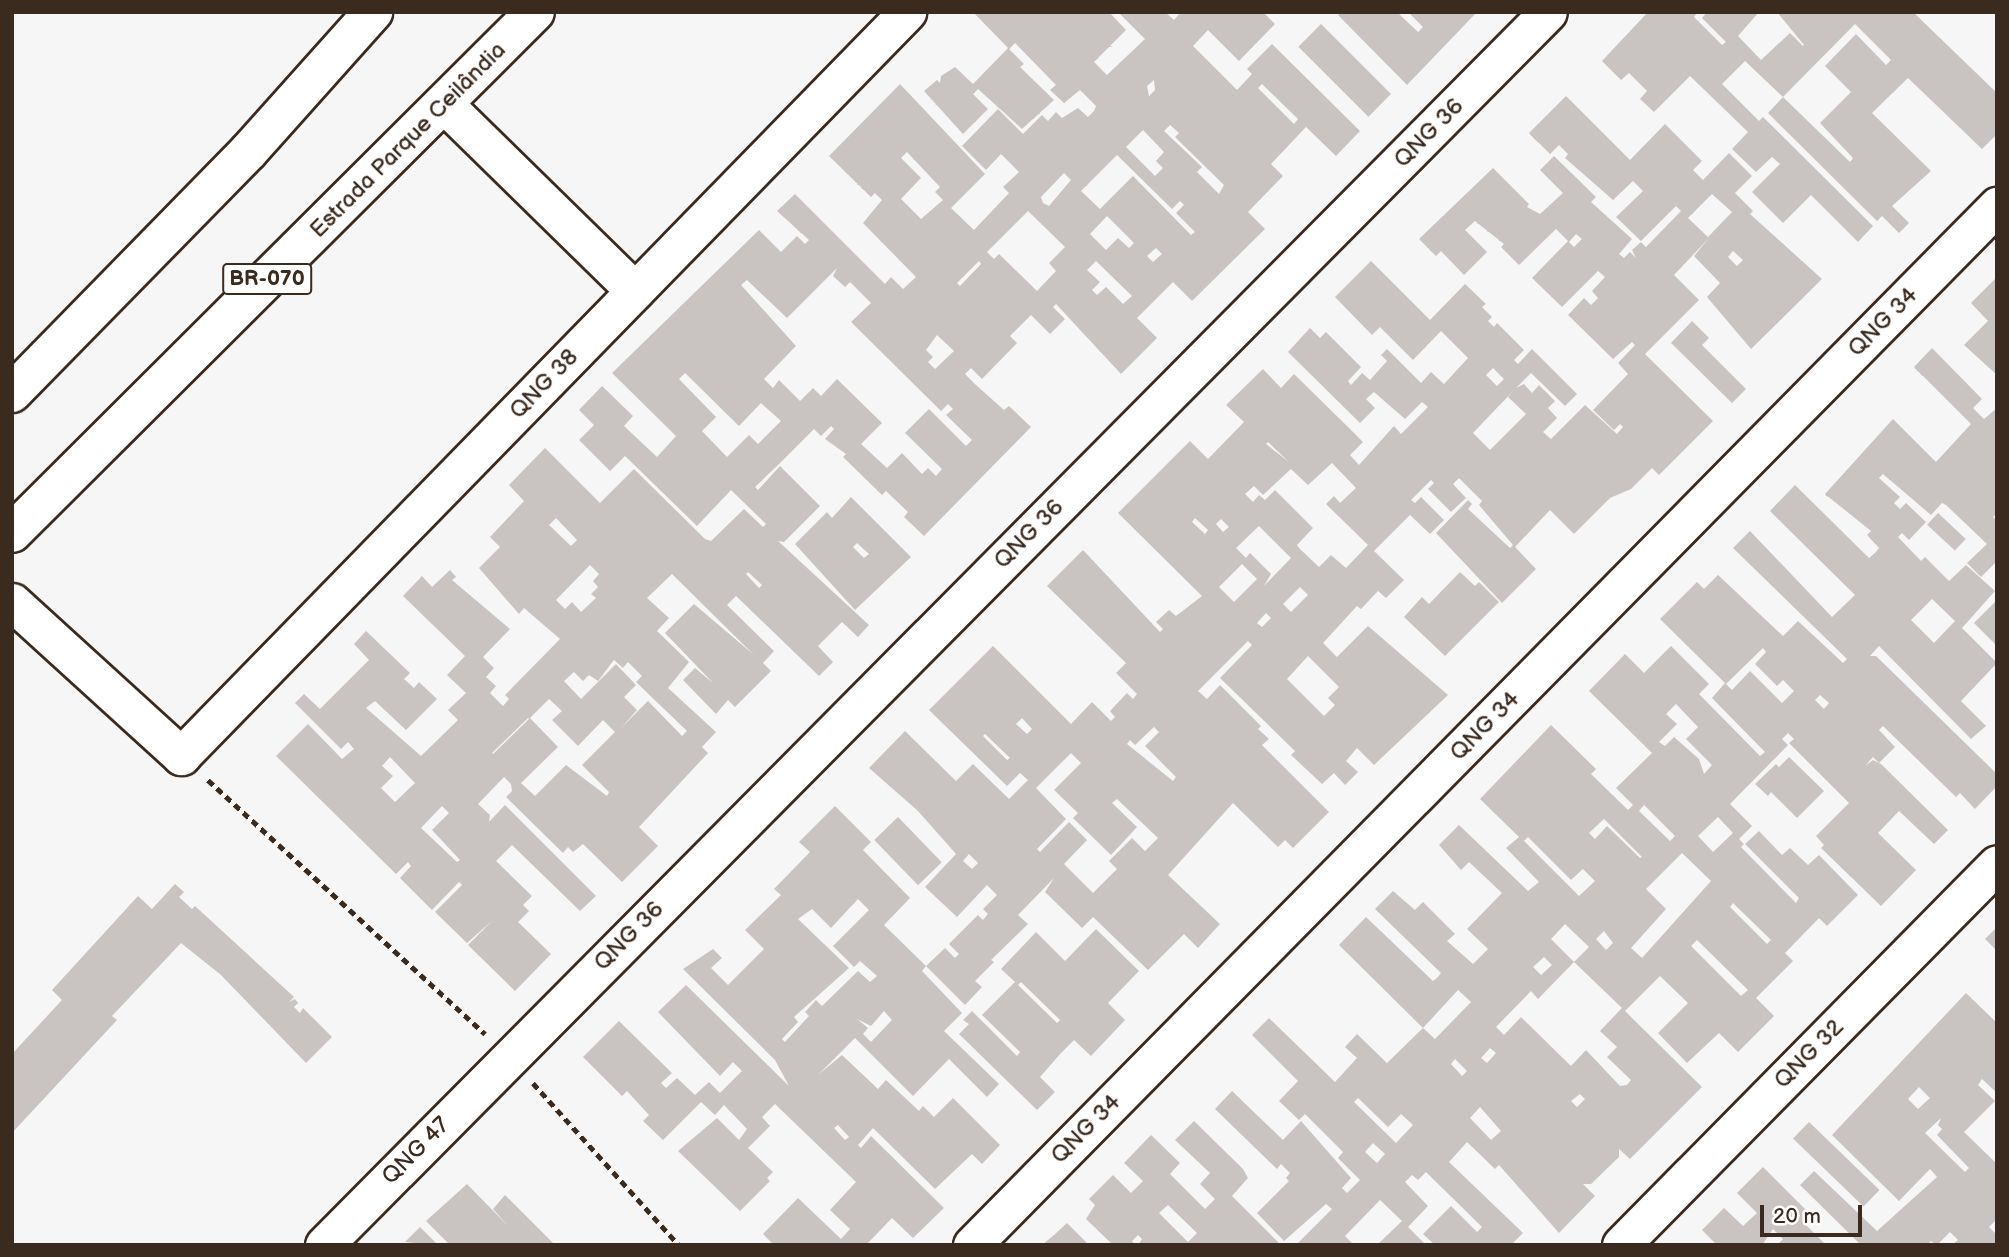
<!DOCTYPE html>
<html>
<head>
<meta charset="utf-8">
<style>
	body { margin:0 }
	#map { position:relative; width:2009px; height:1257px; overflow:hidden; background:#f7f6f6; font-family:"Balsamiq Sans",sans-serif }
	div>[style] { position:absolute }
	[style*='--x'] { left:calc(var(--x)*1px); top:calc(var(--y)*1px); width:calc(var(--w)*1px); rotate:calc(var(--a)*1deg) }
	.building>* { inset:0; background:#c9c3c1; transform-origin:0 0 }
	.path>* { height:4.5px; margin-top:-2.25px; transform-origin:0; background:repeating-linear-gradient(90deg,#3b2a1e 0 7px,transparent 0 12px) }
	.roads { filter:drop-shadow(2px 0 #3b2a1e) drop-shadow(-2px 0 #3b2a1e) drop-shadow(0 2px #3b2a1e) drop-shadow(0 -2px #3b2a1e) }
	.street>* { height:37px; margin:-18.5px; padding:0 18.5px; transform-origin:18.5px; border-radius:18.5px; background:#fff }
	.highway>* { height:38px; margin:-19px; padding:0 19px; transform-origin:19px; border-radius:19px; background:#fff }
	span { translate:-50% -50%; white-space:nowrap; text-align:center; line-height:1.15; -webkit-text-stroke:6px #fff; paint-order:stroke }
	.shield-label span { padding:2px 5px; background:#fff; border:2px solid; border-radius:5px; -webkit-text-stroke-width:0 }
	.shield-label { font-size:21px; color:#3b2a1e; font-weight:700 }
	.street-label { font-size:23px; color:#3b2a1e }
	.frame { position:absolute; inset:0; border:14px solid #3b2a1e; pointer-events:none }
	.scale { position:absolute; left:1760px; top:1205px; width:102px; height:32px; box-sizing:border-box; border:4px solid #3b2a1e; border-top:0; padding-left:9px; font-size:21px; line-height:24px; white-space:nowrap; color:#3b2a1e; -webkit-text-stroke:5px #fff; paint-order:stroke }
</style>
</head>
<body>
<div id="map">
	<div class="building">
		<div style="clip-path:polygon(evenodd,973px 12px,1109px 12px,1126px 30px,1094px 62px,1107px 75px,1145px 39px,1118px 12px,1165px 12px,1174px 20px,1181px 12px,1263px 12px,1275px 24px,1239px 61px,1208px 30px,1193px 46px,1237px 90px,1252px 74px,1247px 69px,1272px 44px,1360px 131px,1336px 156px,1306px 127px,1271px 164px,1283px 176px,1248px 212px,1265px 229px,1192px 301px,1173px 282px,1137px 318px,1157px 338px,1121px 374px,1056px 304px,1053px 307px,1065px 319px,1050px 334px,1031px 315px,1010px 336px,1017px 343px,982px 379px,971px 368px,965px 374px,976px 385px,1004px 410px,1009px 406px,1031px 427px,924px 536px,904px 517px,908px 512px,886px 491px,882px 495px,843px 457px,846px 454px,825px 439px,834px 429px,831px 426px,821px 436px,814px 429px,778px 465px,755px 487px,758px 490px,780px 466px,820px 506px,784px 542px,778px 541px,869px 625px,858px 637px,842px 622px,818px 646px,833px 662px,819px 676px,736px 596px,727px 605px,774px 651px,763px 663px,771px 671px,735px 707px,728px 700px,716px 714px,683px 680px,695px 668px,713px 683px,665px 633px,694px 604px,754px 655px,672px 574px,647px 598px,669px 618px,657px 631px,689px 662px,668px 688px,716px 732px,702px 747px,708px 753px,639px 827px,658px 846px,622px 882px,583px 844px,573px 852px,568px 847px,563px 853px,506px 797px,512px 791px,511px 784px,504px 777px,478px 804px,490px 815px,489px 822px,505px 805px,596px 896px,580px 911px,512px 845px,496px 861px,532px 896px,523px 905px,529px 911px,518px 922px,551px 954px,515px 991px,468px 945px,493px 920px,467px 943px,435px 912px,462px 885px,459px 882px,432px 910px,400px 878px,411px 866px,408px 862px,396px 874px,276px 756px,308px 724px,342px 759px,354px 749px,348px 742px,341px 749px,295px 703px,304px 694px,320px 709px,369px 660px,354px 644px,366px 631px,410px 673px,404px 679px,414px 688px,419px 682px,437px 699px,406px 730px,375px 701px,366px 708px,421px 756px,458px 720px,448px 710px,466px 693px,447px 675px,465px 656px,403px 596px,422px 576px,432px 587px,450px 570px,456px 577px,452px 580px,510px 629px,483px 657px,494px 668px,486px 677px,496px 686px,490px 693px,503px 706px,509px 699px,505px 695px,560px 639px,524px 608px,519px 614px,479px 568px,500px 547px,490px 537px,524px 501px,509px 485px,545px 448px,600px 503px,634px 469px,705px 539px,711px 541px,744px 509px,763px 527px,766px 524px,731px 490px,697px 526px,625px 456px,610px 471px,579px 440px,594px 425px,579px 410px,602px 386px,633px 416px,624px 426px,657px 457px,676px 436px,612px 373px,759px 230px,781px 252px,797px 236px,805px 244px,809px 240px,777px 211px,795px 194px,885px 284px,891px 277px,903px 289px,916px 277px,863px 223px,882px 200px,875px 193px,871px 197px,829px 156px,900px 84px,985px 174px,951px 208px,974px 230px,1009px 193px,1003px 187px,1019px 172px,1001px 154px,986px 170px,962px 146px,998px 109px,1023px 134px,1042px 115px,1048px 121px,1056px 112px,1062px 118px,1078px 108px,1088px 117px,1094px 111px,1096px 106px,1080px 90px,1064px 103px,1050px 90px,1056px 85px,1015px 43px,1009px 49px,1024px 64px,1020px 67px,1054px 100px,1022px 129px,978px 89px,973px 94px,988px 109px,963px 134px,924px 91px,937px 80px,940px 83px,941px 76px,955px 67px,973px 84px,1008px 48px,973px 12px,1154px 80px,1155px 90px,1149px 96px,1147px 86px,1154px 80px,973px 12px,1262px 84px,1298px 119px,1294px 124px,1258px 88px,1262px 84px,973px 12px,1170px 125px,1179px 133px,1175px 137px,1224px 185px,1219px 194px,1197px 172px,1202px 167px,1164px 131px,1170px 125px,973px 12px,1143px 130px,1164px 152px,1156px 161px,1163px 168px,1155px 176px,1126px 147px,1143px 130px,973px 12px,907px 152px,940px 187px,935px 192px,943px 200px,921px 219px,901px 199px,921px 178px,901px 158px,907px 152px,973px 12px,1117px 155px,1172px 209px,1180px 201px,1184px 205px,1176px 213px,1195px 232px,1191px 235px,1133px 176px,1100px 209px,1081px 191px,1117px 155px,973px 12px,1064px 173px,1071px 180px,1049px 206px,1043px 203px,1041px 197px,1064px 173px,973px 12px,1028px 211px,1065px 247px,1049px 263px,1056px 271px,1037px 291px,999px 254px,994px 259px,987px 252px,1028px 211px,973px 12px,1107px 216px,1134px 243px,1129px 248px,1118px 238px,1106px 250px,1090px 234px,1107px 216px,973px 12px,1156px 248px,1162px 254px,1153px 262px,1147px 256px,1156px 248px,973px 12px,979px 261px,981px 264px,960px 286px,957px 283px,979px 261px,973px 12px,1096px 261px,1132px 296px,1123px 304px,1106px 287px,1097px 295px,1092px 290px,1100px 282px,1087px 270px,1096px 261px,973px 12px,837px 268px,833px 276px,845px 287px,850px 282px,871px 303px,851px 322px,941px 411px,948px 404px,953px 409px,946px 415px,972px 440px,966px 446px,929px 409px,905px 433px,942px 469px,936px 476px,928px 468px,922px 474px,902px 453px,887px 468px,861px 444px,882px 423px,837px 379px,821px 396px,813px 388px,800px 401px,779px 380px,773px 388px,764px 379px,796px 346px,741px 285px,747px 280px,787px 318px,837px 268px,973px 12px,937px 335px,954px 351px,935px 369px,928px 362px,933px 357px,926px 350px,937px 335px,973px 12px,685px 373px,739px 426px,761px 403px,781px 421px,758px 444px,749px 435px,727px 457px,702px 431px,716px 417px,679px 379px,685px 373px,973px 12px,556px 518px,577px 540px,571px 546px,549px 525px,556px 518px,973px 12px,590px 565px,599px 574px,593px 581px,598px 587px,591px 594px,596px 598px,581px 612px,572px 602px,565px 609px,556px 600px,590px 565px,973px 12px,748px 572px,762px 585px,759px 588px,746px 574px,748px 572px,973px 12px,614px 660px,623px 668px,628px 662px,642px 676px,636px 682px,687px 731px,682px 736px,648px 701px,621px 728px,637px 710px,624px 697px,636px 685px,616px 664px,581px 699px,564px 681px,574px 672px,583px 681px,589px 675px,598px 681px,614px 660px,973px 12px,549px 699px,562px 711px,552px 720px,578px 746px,603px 720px,615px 732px,582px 765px,609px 792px,607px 796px,566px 765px,535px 796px,521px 783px,558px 747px,530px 718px,549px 699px,973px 12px,528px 718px,529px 719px,493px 754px,492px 753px,528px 718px,973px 12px,390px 757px,415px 783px,395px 802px,381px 788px,393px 776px,382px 766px,390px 757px,973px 12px,442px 806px,449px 813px,432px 830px,460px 860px,457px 862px,421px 828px,442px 806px)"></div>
		<div style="clip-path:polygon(1341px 12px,1397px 12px,1418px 32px,1423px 27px,1408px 12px,1477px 12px,1407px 85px,1338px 15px)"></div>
		<div style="clip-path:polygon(1648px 12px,1698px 12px,1694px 17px,1722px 45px,1726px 42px,1702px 18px,1707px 12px,1759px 12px,1738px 36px,1761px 60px,1790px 33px,1803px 46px,1804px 45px,1777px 12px,1913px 12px,1997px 93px,1997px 134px,1982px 149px,1908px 78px,1872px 113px,1931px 171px,1892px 206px,1909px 223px,1899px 233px,1882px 216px,1877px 221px,1768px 113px,1783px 97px,1850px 162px,1853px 158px,1820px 123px,1851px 92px,1825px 66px,1856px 34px,1886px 65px,1891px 60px,1855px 24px,1783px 97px,1745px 61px,1722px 84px,1759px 121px,1763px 117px,1873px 226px,1858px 242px,1811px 195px,1783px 223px,1752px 192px,1780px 164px,1772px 157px,1756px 172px,1732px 149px,1748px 132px,1690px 76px,1654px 112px,1640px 99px,1647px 91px,1629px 73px,1621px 80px,1602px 61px)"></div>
		<div style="left:1321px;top:24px;width:99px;height:32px;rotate:45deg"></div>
		<div style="clip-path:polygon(evenodd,1566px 96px,1630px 160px,1665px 124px,1702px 161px,1693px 170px,1703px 180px,1729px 153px,1752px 176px,1735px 193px,1753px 211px,1750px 214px,1822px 279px,1751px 349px,1707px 297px,1720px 283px,1694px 256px,1709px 238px,1674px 275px,1699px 300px,1645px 354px,1713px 421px,1659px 475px,1652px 468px,1631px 489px,1610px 498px,1574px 534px,1550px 510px,1515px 547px,1536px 569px,1502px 603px,1436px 533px,1468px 500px,1472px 504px,1468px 509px,1510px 548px,1513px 545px,1479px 505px,1482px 501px,1459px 478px,1453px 484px,1466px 498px,1451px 512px,1428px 489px,1434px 483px,1431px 480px,1411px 500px,1415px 503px,1421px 497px,1444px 520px,1430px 534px,1410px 515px,1374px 551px,1404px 580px,1386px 598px,1378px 591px,1361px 609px,1357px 606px,1323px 643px,1337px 657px,1368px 626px,1448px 695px,1374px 765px,1357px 748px,1346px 761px,1358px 772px,1345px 785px,1334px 773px,1322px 784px,1291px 755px,1295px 751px,1220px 678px,1252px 645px,1248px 641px,1198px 691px,1207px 699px,1220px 685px,1261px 726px,1258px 729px,1269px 739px,1262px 745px,1329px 812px,1293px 848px,1285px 840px,1278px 847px,1233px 803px,1168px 875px,1220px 924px,1198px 948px,1184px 934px,1148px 970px,1093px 917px,1082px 928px,1045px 892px,1054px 878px,1018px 915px,1028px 924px,991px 960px,994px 962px,975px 981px,982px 987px,965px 1005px,926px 966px,945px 948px,955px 958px,959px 954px,949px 944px,978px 915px,983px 920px,988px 914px,983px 909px,997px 895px,987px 885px,957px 917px,925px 887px,956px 854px,918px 811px,869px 768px,905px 731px,956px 781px,973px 764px,1009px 799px,1028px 780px,1020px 773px,1007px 786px,929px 710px,993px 646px,1071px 724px,1092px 702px,1111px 721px,1115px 717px,1110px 711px,1127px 693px,1133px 699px,1137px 694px,1116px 673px,1126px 663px,1047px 586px,1083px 550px,1160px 632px,1163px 629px,1156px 622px,1169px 610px,1176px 616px,1202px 596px,1118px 513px,1190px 441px,1208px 459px,1244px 422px,1226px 405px,1263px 369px,1281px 388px,1294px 374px,1349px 428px,1363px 442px,1350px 455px,1359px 465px,1394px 426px,1401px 434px,1428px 407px,1422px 402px,1405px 419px,1374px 392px,1366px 399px,1375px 408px,1360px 423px,1288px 352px,1310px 328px,1320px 338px,1326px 332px,1361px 367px,1348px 381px,1351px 385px,1362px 373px,1370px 380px,1387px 361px,1381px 355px,1387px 349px,1421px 383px,1431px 372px,1444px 384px,1468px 358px,1441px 331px,1413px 360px,1380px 327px,1372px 335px,1335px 297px,1371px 261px,1430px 320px,1465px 284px,1486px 304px,1482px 307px,1492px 317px,1488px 321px,1494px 327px,1497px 323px,1524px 350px,1514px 360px,1518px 364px,1532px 349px,1577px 394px,1565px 406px,1531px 373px,1516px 388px,1524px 384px,1532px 393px,1539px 385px,1555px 401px,1548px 408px,1557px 418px,1543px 432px,1551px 439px,1585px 405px,1627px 443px,1617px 434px,1623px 427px,1620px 424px,1614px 430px,1593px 410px,1628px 374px,1618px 363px,1635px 345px,1632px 342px,1613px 359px,1568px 315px,1584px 298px,1591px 305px,1598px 298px,1592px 291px,1605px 277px,1598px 271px,1562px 307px,1532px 278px,1568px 241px,1574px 247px,1582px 239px,1576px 234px,1569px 242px,1556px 229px,1519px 265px,1501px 247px,1504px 244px,1475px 221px,1465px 230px,1487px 252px,1464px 275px,1441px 251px,1436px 256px,1419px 239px,1493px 168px,1529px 204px,1527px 207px,1540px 214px,1563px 193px,1540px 170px,1554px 156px,1596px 197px,1591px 202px,1632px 239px,1619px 254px,1624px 258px,1630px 252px,1636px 258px,1632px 250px,1641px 242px,1646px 247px,1681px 211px,1676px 206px,1641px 241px,1616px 217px,1643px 191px,1633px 181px,1613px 200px,1565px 158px,1568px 154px,1559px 145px,1550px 154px,1529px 133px,1566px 96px,1712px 194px,1732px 212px,1708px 237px,1688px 218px,1712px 194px,1566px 96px,1733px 251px,1743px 260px,1737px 266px,1728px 257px,1733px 251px,1566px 96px,1493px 368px,1504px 379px,1497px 386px,1486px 375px,1493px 368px,1566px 96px,1514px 390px,1508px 397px,1526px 414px,1490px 450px,1473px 433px,1514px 390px,1566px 96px,1268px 442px,1289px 462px,1266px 444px,1268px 442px,1566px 96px,1332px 463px,1356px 488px,1340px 503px,1334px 496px,1326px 504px,1368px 545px,1346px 568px,1331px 555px,1319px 567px,1300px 549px,1297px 545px,1313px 528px,1275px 490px,1265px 500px,1259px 495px,1253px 502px,1245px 494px,1254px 486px,1263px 495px,1291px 469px,1308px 485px,1332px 463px,1566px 96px,1195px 518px,1208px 530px,1205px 534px,1192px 522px,1195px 518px,1566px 96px,1221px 519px,1229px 527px,1223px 532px,1216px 524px,1221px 519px,1566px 96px,1259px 526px,1291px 558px,1264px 586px,1271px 574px,1250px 553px,1246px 558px,1236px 548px,1259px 526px,1566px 96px,1242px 564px,1257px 579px,1234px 602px,1219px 587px,1242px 564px,1566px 96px,1300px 587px,1308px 595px,1291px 612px,1283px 604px,1300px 587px,1566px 96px,1266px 613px,1271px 618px,1262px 627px,1257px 623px,1266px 613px,1566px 96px,1308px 656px,1339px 687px,1328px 698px,1335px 705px,1324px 716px,1287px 679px,1308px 656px,1566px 96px,1022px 718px,1032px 729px,1027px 734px,1016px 724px,1022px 718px,1566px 96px,1154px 727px,1159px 732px,1145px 746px,1176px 777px,1173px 781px,1127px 744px,1130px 740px,1135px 745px,1154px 727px,1566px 96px,985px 734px,1010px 758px,1007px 760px,983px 736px,985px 734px,1566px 96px,1071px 753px,1081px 763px,1054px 790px,1078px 813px,1073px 818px,1111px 855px,1137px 827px,1112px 803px,1117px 799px,1158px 838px,1145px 851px,1132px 838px,1109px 861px,1117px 869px,1093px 893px,1064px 864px,1087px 840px,1069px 822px,1040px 852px,1037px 849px,1066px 819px,1036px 788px,1071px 753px,1566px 96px,969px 854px,978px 863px,972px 869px,963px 861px,969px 854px)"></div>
		<div style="clip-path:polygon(1997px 277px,1997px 375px,1964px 345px,1988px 321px,1971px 303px)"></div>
		<div style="clip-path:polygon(1692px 321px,1709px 338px,1702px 345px,1746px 389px,1732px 403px,1671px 343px)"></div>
		<div style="clip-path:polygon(evenodd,1932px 348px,1982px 399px,1973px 408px,1984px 419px,1997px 408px,1997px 513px,1993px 517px,1997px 521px,1997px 561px,1981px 577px,1967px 563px,1987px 544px,1946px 505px,1942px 503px,1931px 515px,1883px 474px,1879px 478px,1900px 497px,1894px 503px,1900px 509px,1906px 503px,1926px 522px,1909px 540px,1902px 533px,1898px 537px,1921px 561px,1925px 557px,1949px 581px,1966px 565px,1995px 591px,1962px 628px,1997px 663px,1961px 701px,1986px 726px,1971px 739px,1879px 646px,1870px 656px,1876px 656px,1997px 774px,1997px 786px,1975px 809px,1960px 793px,1956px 797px,1883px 726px,1879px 730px,1895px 747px,1879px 763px,1873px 757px,1865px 766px,1873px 760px,1881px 764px,1948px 830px,1934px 844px,1899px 811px,1878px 833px,1916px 870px,1881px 906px,1821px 848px,1824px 845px,1816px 836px,1849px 803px,1789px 743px,1794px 739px,1788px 733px,1782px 739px,1788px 745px,1730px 804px,1752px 826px,1739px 839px,1744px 844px,1741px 847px,1796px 903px,1799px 898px,1745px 844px,1759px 831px,1782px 855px,1790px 848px,1808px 865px,1819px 855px,1858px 895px,1827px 926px,1819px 918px,1785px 953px,1793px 961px,1756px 998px,1774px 1016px,1738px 1052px,1719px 1033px,1687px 1063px,1658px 1033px,1688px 1003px,1660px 976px,1625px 1011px,1702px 1087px,1630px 1159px,1619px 1149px,1619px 1157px,1591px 1184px,1583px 1184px,1595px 1196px,1559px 1233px,1499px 1165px,1495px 1169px,1467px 1142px,1449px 1162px,1523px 1233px,1511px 1245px,1435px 1245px,1423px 1234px,1451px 1206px,1477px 1232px,1482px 1227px,1426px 1172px,1418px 1180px,1412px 1175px,1405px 1182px,1428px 1206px,1408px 1227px,1426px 1245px,1377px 1245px,1402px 1221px,1380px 1200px,1345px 1236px,1354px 1245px,1296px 1245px,1332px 1209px,1326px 1204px,1284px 1241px,1257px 1213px,1289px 1181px,1286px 1178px,1290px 1173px,1281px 1164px,1277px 1169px,1215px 1109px,1232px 1091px,1283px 1140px,1301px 1121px,1351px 1178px,1342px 1188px,1347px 1193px,1360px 1180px,1338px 1158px,1343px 1152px,1305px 1114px,1299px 1120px,1279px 1101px,1298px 1081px,1252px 1035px,1269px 1018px,1335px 1082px,1357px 1058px,1345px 1047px,1357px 1034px,1387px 1063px,1423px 1028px,1435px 1039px,1471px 1002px,1458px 990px,1423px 1028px,1339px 945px,1366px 917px,1433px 981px,1437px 978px,1441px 973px,1375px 909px,1393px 891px,1415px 910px,1423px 902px,1455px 934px,1447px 941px,1473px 964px,1488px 949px,1467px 929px,1502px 893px,1469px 862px,1461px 870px,1439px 845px,1459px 825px,1528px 891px,1539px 882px,1506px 848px,1519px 837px,1480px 799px,1551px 725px,1596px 769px,1591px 774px,1628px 810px,1633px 805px,1616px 788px,1652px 753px,1589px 691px,1625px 654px,1644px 673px,1671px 646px,1709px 684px,1699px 694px,1760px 756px,1765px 752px,1712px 698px,1725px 683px,1660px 619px,1697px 582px,1704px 589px,1718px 575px,1783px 636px,1798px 621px,1843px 663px,1847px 659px,1733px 548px,1750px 531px,1832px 617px,1855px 595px,1770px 511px,1795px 485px,1869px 558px,1875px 553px,1879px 548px,1867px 535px,1871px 531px,1825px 494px,1893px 419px,1936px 462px,1971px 424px,1914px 367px,1932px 348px,1932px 599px,1955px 621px,1934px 643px,1911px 620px,1932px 599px,1932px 348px,1763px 648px,1766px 652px,1755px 664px,1777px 686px,1783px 680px,1794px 691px,1782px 703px,1750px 671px,1732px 690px,1726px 684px,1763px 648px,1932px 348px,1820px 695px,1829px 703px,1824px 709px,1815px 700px,1820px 695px,1932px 348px,1676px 704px,1698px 727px,1686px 739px,1712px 765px,1704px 774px,1699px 759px,1674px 737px,1665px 746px,1659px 742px,1677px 724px,1666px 714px,1676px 704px,1932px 348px,1644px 805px,1675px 836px,1670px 841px,1639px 811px,1644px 805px,1932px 348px,1718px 817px,1733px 833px,1713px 852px,1698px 836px,1718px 817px,1932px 348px,1604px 819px,1642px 857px,1640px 858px,1607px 826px,1595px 839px,1589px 833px,1604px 819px,1932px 348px,1528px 837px,1571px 880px,1583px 869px,1595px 881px,1579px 896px,1524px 841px,1528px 837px,1932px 348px,1682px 853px,1711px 881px,1642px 958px,1631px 948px,1666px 909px,1646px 889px,1682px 853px,1932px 348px,1733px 903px,1771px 940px,1767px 944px,1730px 907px,1733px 903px,1932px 348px,1565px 924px,1589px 947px,1574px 962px,1622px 1008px,1600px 1031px,1617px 1047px,1607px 1057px,1631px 1080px,1627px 1085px,1620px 1086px,1586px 1050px,1571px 1066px,1521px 1017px,1504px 1035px,1496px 1027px,1531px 991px,1538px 999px,1574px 962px,1551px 939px,1565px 924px,1932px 348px,1604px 931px,1613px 943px,1606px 950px,1596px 939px,1604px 931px,1932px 348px,1697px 940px,1748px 990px,1741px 996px,1691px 946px,1697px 940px,1932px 348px,1544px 957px,1552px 965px,1541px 975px,1533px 967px,1544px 957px,1932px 348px,1490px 1048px,1496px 1053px,1487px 1063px,1481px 1058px,1490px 1048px,1932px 348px,1455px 1059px,1467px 1071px,1462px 1076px,1451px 1064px,1455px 1059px,1932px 348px,1580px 1094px,1585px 1099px,1577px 1107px,1571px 1101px,1580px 1094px,1932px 348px,1358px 1098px,1388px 1127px,1401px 1114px,1413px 1125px,1396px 1143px,1354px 1102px,1358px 1098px,1932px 348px,1480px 1107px,1501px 1131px,1491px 1140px,1470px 1118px,1480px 1107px,1932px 348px,1373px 1143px,1385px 1154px,1377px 1163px,1365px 1152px,1373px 1143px)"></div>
		<div style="clip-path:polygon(evenodd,851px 497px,911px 557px,855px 610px,795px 544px,827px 512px,832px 518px,851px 497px,857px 543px,869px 554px,864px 558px,853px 547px,857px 543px)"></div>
		<div style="left:1938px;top:513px;width:38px;height:16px;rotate:43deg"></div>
		<div style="clip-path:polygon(1460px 572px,1475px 586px,1479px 582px,1499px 602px,1445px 656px,1404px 617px,1422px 597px,1429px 604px)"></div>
		<div style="clip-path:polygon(1997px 600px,1997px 646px,1974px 623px)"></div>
		<div style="clip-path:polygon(1789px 757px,1824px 791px,1797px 818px,1771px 792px,1768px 796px,1755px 784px,1776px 764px,1779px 767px)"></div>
		<div style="clip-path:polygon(evenodd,835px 806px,871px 842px,863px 850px,910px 898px,884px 925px,926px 966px,922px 971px,962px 1013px,944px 1031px,999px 1084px,987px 1097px,949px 1059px,913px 1096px,855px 1038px,818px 1075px,842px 1055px,878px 1089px,886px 1080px,919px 1111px,923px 1106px,934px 1117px,953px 1098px,1000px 1145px,982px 1164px,972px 1154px,935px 1189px,873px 1128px,858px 1145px,861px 1148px,871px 1136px,944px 1208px,913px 1238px,892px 1218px,866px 1245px,774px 1245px,763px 1234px,798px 1198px,841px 1239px,850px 1229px,830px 1210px,856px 1182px,775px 1104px,762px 1117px,770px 1126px,748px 1148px,773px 1172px,767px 1178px,770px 1181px,740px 1211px,678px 1151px,717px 1118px,739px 1140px,747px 1129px,724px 1105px,715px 1115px,701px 1102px,663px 1140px,643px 1121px,649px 1115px,627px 1091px,622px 1096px,583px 1057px,619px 1021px,672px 1073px,661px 1083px,666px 1088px,677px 1078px,695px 1095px,709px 1082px,720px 1093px,742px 1071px,733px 1062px,720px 1076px,658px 1012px,686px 985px,789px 1086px,775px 1060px,683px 969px,713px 949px,722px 958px,711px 968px,728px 985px,764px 949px,745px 930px,781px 895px,774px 889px,810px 852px,799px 842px,835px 806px,858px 899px,869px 910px,833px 946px,854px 967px,860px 961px,877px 976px,870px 982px,858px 971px,822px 1006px,816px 1000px,805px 1012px,809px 1016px,785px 1042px,782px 1039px,798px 1022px,794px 1017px,849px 968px,798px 919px,812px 909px,831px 928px,858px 899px,835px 806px,884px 1011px,892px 1020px,871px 1042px,863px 1034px,868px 1028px,857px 1019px,871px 1026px,884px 1011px,835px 806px,838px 1125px,849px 1137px,845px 1140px,834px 1128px,838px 1125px)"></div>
		<div style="left:898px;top:817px;width:63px;height:33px;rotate:46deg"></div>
		<div style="clip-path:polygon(175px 884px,184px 892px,179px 897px,192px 909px,195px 906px,294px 997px,289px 1002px,295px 999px,298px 1003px,294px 1007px,300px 1013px,303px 1008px,332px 1037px,306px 1063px,221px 975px,181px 943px,112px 1016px,117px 1020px,12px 1133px,12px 1054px,62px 1000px,52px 990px,138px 896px,152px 909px)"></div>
		<div style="clip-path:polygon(1997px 927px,1997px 951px,1985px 939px)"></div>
		<div style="clip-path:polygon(evenodd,1096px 929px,1139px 971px,1108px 1003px,1125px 1020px,1091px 1056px,1074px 1040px,1061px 1053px,1040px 1077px,1055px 1092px,1037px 1110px,959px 1034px,969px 1024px,963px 1020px,972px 1011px,1017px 1056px,1020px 1052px,982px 1015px,1015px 982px,1001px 969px,1036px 932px,1065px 961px,1096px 929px,1021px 982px,1060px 1020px,1057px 1023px,1018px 985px,1021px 982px)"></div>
		<div style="clip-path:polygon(evenodd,1966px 993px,1997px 1023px,1997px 1093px,1982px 1079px,1978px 1085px,1995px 1101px,1964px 1132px,1997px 1164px,1997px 1219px,1989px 1227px,1997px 1235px,1997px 1245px,1952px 1245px,1958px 1240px,1950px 1232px,1937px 1245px,1931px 1241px,1927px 1245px,1861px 1245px,1800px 1185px,1814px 1171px,1877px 1231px,1937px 1177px,1930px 1169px,1899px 1201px,1832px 1135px,1966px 993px,1919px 1087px,1930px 1098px,1918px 1109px,1908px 1099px,1919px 1087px,1966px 993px,1941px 1118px,1938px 1125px,1942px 1129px,1937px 1135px,1969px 1168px,1965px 1172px,1925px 1133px,1941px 1118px)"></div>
		<div style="clip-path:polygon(evenodd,1194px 1121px,1243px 1169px,1248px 1178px,1232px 1196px,1281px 1245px,1138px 1245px,1142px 1239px,1138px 1235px,1132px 1241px,1135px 1245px,1113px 1245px,1086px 1219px,1095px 1205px,1089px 1199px,1113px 1175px,1131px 1193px,1143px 1181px,1124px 1163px,1151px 1135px,1180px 1163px,1170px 1174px,1205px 1209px,1215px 1199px,1200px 1184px,1210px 1173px,1175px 1140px,1194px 1121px,1168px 1205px,1197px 1233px,1188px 1242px,1159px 1213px,1168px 1205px)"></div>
		<div style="left:1809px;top:1122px;width:98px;height:23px;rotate:44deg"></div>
		<div style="clip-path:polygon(1763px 1167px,1811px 1215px,1804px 1223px,1826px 1245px,1777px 1245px,1783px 1239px,1773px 1229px,1762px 1245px,1717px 1245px,1702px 1230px,1724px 1208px,1743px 1226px,1757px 1213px,1737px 1193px)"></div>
		<div style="clip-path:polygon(467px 1184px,509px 1227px,493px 1209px,505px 1195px,555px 1245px,450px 1245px,426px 1221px)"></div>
		<div style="clip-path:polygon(1067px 1223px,1089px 1245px,1042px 1245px,1054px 1235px)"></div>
		<div style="clip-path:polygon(420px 1227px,438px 1245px,405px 1242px)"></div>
	</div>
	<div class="path">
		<div style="--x:208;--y:780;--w:376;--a:42.5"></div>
		<div style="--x:533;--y:1083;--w:218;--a:48"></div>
	</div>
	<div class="roads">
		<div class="street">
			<div style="--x:444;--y:104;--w:267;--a:44.4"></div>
			<div style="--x:12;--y:602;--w:229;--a:42.3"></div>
			<div style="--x:181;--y:756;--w:1040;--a:-45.7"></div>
			<div style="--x:324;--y:1245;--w:1737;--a:-45.21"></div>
			<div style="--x:972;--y:1245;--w:1460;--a:-45.39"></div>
			<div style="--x:1621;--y:1245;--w:535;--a:-45.38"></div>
		</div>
		<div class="highway">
			<div style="--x:12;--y:393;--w:337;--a:-45.6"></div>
			<div style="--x:248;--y:152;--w:188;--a:-48.2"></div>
			<div style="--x:12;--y:533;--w:738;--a:-44.89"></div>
		</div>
	</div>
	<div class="shield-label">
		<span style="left:267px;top:279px">BR-070</span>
	</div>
	<div class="street-label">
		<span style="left:1429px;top:133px;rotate:-45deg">QNG 36</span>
		<span style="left:408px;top:140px;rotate:-45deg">Estrada Parque Ceilândia</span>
		<span style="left:1883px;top:322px;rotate:-45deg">QNG 34</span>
		<span style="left:544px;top:384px;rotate:-46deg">QNG 38</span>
		<span style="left:1029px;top:534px;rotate:-45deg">QNG 36</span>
		<span style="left:1485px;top:726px;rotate:-45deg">QNG 34</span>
		<span style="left:629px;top:936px;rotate:-45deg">QNG 36</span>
		<span style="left:1809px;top:1054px;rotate:-45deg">QNG 32</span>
		<span style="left:1086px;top:1129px;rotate:-45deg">QNG 34</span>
		<span style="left:416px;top:1151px;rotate:-45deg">QNG 47</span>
	</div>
	<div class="frame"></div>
	<div class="scale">20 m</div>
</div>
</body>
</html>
